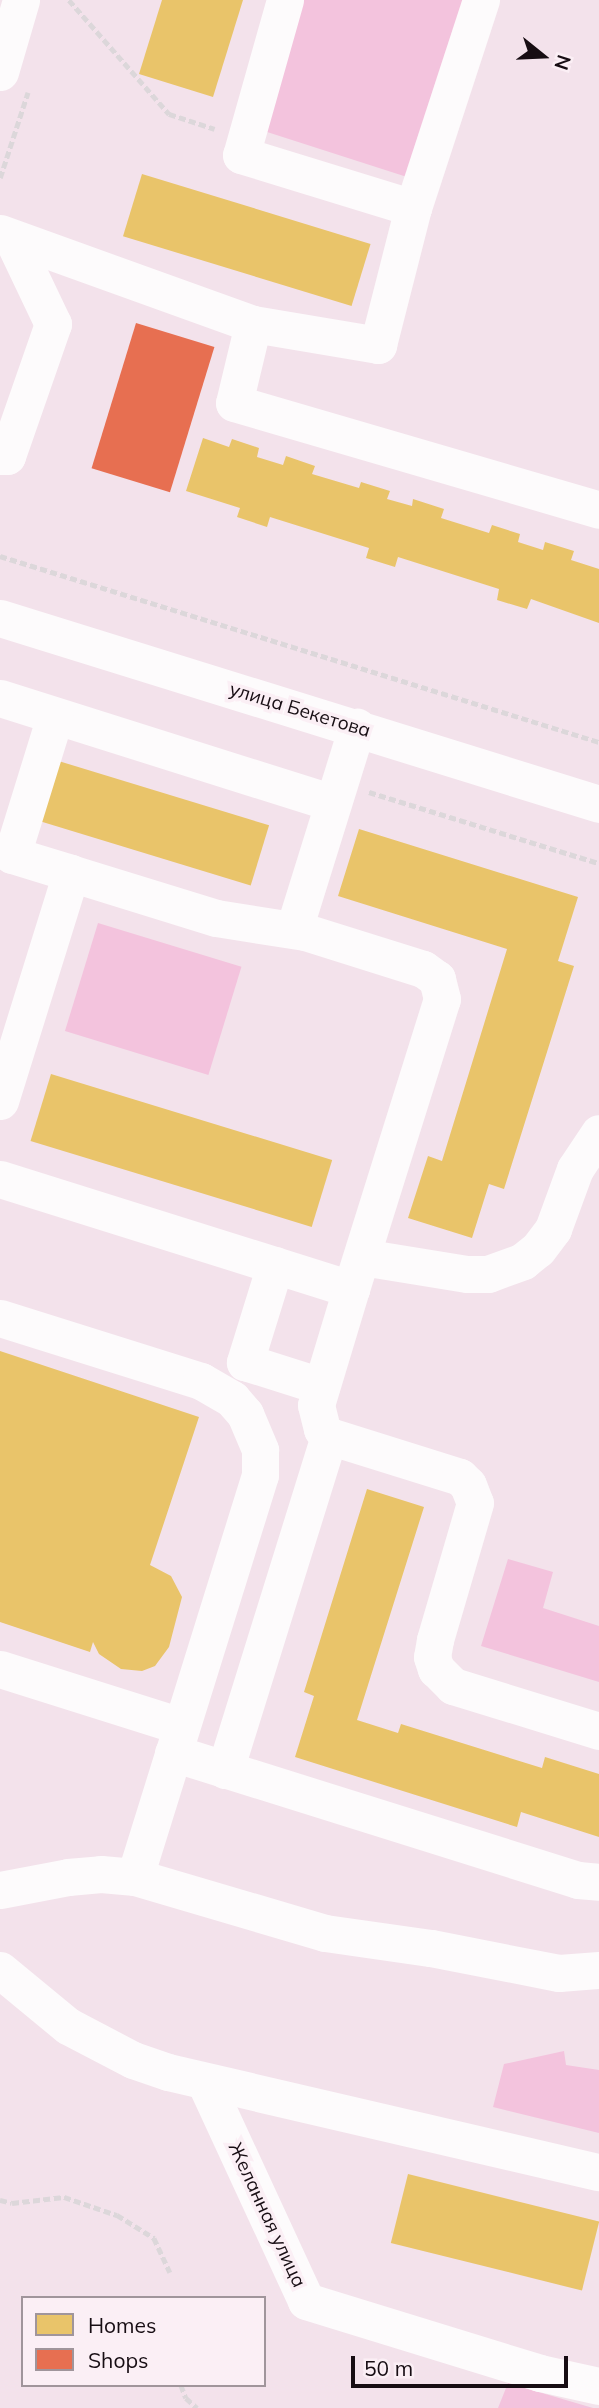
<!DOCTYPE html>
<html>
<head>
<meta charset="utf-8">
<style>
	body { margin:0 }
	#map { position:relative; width:599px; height:2408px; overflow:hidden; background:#f3e2eb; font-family:Mulish,sans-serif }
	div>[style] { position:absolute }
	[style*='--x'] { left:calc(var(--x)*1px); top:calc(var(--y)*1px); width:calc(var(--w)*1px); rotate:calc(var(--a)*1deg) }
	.green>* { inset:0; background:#f3c3dd; transform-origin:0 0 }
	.homes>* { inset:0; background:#e9c46a; transform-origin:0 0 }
	.shops>* { inset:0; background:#e76f51; transform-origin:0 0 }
	.path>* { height:4.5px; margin-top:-2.25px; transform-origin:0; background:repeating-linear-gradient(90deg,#dcd7da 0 7px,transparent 0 10.5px) }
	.minor>* { height:37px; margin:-18.5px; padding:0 18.5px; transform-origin:18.5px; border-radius:18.5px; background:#fdfbfc }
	span { translate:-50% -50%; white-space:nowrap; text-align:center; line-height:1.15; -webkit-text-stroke:7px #fbeff5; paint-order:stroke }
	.street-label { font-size:19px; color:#170d13 }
	.legend { position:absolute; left:21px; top:2296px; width:245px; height:91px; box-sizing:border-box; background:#fbeff5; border:2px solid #a0959b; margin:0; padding:9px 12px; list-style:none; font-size:21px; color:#170d13 }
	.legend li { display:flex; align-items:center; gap:14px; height:35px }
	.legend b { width:35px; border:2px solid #a0959b }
	.north { position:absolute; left:508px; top:21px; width:70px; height:70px; -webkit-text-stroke:5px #fbeff5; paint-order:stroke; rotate:108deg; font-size:19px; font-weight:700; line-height:28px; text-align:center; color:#170d13 }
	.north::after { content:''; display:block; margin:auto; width:24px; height:32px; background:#170d13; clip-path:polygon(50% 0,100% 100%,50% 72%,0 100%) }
	.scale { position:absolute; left:351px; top:2356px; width:217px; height:32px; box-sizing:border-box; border:4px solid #170d13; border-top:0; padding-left:9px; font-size:21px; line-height:24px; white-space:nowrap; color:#170d13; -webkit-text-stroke:5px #fbeff5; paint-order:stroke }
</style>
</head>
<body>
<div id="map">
	<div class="green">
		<div style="clip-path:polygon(304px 0,463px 0,407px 177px,264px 131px)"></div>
		<div style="left:98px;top:923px;width:150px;height:113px;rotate:17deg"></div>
		<div style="clip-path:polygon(508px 1559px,553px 1572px,543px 1608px,599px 1626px,599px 1682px,481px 1646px)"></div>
		<div style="clip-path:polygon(564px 2051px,566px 2065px,599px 2070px,599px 2133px,493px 2107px,504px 2064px)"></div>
		<div style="clip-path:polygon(508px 2383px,593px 2408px,498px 2408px)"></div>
	</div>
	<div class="homes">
		<div style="clip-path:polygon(162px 0,243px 0,213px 97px,139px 74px)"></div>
		<div style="left:142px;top:174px;width:239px;height:65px;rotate:17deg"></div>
		<div style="clip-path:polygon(203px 438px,229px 447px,232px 439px,259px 448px,257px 457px,283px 465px,286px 456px,315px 466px,312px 474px,359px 488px,361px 482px,390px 491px,387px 499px,412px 506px,413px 499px,444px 509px,441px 518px,489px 533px,492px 525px,520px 534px,518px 542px,543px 550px,545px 542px,574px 551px,571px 560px,599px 569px,599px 623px,531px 599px,527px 609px,497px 600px,499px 589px,398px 557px,395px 567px,366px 558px,369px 548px,270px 517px,267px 527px,237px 517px,240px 508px,186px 491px)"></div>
		<div style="left:52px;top:759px;width:227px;height:63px;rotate:17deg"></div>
		<div style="clip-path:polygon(359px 829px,578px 897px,558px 961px,574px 966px,504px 1189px,489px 1184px,472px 1238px,408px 1218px,428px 1156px,442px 1161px,507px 949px,338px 896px)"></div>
		<div style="left:51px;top:1074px;width:294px;height:70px;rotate:17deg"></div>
		<div style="clip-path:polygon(0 1351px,199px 1417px,150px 1565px,171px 1576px,182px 1597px,169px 1647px,155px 1666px,142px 1671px,121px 1669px,99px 1654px,93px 1642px,90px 1652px,0 1622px)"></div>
		<div style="clip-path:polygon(367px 1489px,424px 1507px,357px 1720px,398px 1733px,401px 1724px,542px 1768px,545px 1757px,599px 1774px,599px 1837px,521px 1812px,517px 1827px,295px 1757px,314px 1696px,304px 1692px)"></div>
		<div style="left:408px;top:2174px;width:197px;height:71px;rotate:14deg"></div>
	</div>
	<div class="shops">
		<div style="left:136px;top:323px;width:82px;height:152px;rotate:17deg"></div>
	</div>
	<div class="path">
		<div style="--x:69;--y:0;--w:152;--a:48.7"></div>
		<div style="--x:169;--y:114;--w:48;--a:18.1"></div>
		<div style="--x:0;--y:178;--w:90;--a:-72"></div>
		<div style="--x:0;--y:556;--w:627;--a:17.25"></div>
		<div style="--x:369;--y:792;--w:241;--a:17.2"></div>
		<div style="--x:0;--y:2200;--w:12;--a:14"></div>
		<div style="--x:12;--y:2203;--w:52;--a:-6.6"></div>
		<div style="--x:64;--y:2197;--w:56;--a:18.8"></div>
		<div style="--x:117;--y:2215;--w:44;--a:31.9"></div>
		<div style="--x:154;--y:2238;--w:38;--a:65"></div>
		<div style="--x:181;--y:2385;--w:14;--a:69"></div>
		<div style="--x:186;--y:2398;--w:15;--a:42"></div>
	</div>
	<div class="minor">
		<div style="--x:285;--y:0;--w:161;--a:105.8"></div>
		<div style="--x:241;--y:155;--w:180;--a:17.1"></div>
		<div style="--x:413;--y:208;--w:219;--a:-71.9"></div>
		<div style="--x:0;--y:72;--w:75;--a:-73.7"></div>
		<div style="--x:0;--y:233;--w:269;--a:19.8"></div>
		<div style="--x:253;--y:324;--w:127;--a:9.5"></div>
		<div style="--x:378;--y:345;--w:141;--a:-75.7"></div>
		<div style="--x:253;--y:324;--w:81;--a:103.5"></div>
		<div style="--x:234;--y:403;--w:380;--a:16.3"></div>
		<div style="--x:0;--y:456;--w:7;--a:0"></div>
		<div style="--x:7;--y:456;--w:140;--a:-70.8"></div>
		<div style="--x:53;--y:324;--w:93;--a:-115.5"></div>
		<div style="--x:0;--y:618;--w:627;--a:17.25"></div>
		<div style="--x:0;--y:698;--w:349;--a:17.5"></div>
		<div style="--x:294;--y:929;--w:212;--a:-72.7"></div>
		<div style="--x:0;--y:1101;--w:239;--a:-72.7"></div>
		<div style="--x:71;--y:873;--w:62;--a:-163"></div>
		<div style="--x:12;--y:855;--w:145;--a:-72.8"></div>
		<div style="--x:0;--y:1179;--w:368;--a:17.4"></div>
		<div style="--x:351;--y:1289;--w:304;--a:-72.6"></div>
		<div style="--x:442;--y:999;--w:21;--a:-104"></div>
		<div style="--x:437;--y:979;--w:17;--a:-144"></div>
		<div style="--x:423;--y:969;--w:124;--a:-162.6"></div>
		<div style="--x:305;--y:932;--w:90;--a:-171.1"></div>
		<div style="--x:216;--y:918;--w:152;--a:-162.8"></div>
		<div style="--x:362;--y:1257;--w:106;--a:9.2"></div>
		<div style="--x:467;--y:1274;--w:21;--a:0"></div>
		<div style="--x:488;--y:1274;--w:37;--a:-20"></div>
		<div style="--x:523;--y:1261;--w:19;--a:-39"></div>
		<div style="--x:538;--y:1249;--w:25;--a:-53"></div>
		<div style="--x:553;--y:1229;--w:64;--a:-69.9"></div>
		<div style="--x:575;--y:1169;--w:43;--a:-56.3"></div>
		<div style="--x:275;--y:1265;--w:102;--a:107.2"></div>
		<div style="--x:245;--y:1362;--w:80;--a:17.5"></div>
		<div style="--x:351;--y:1289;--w:121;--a:106.8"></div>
		<div style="--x:316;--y:1405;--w:25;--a:76"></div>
		<div style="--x:322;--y:1429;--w:10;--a:45"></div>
		<div style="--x:329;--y:1436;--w:137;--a:17.4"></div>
		<div style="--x:460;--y:1477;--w:11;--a:45"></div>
		<div style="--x:468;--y:1485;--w:19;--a:69"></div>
		<div style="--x:475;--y:1503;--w:143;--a:106.3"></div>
		<div style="--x:435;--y:1640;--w:17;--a:100"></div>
		<div style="--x:432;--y:1657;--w:13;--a:72"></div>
		<div style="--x:436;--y:1669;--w:24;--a:45"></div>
		<div style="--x:453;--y:1686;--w:153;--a:17.1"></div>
		<div style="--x:0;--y:1318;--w:211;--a:17.4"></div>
		<div style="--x:201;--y:1381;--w:36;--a:30"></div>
		<div style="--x:232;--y:1399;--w:20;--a:49"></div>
		<div style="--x:245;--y:1414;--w:39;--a:67"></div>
		<div style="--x:260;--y:1450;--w:25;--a:90"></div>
		<div style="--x:260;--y:1475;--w:421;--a:107.3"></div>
		<div style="--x:0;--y:1669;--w:190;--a:17.5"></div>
		<div style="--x:173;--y:1753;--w:424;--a:17.4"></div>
		<div style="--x:578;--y:1880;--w:21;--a:5"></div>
		<div style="--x:225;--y:1770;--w:350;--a:-72.7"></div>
		<div style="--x:0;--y:1890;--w:69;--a:-10.8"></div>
		<div style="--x:68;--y:1877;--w:33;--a:-5"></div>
		<div style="--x:101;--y:1874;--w:34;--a:5"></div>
		<div style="--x:135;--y:1877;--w:198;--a:16.4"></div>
		<div style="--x:325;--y:1933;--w:107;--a:8.1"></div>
		<div style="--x:431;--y:1948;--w:130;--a:11.1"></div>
		<div style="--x:559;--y:1973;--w:40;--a:-4.3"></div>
		<div style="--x:0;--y:1970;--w:88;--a:39.5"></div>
		<div style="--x:68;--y:2026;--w:73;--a:27.6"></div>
		<div style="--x:133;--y:2060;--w:37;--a:19"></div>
		<div style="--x:168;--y:2072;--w:442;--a:13.1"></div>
		<div style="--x:205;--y:2082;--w:241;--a:65.2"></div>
		<div style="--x:306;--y:2301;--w:245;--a:17.1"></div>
		<div style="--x:540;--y:2373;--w:60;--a:12.4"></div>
	</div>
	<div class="street-label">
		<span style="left:300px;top:710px;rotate:17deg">улица Бекетова</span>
		<span style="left:267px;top:2215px;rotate:65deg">Желанная улица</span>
	</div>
	<ul class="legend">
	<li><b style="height:19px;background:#e9c46a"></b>Homes</li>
	<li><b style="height:19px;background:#e76f51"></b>Shops</li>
	</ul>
	<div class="north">N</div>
	<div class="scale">50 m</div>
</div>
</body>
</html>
